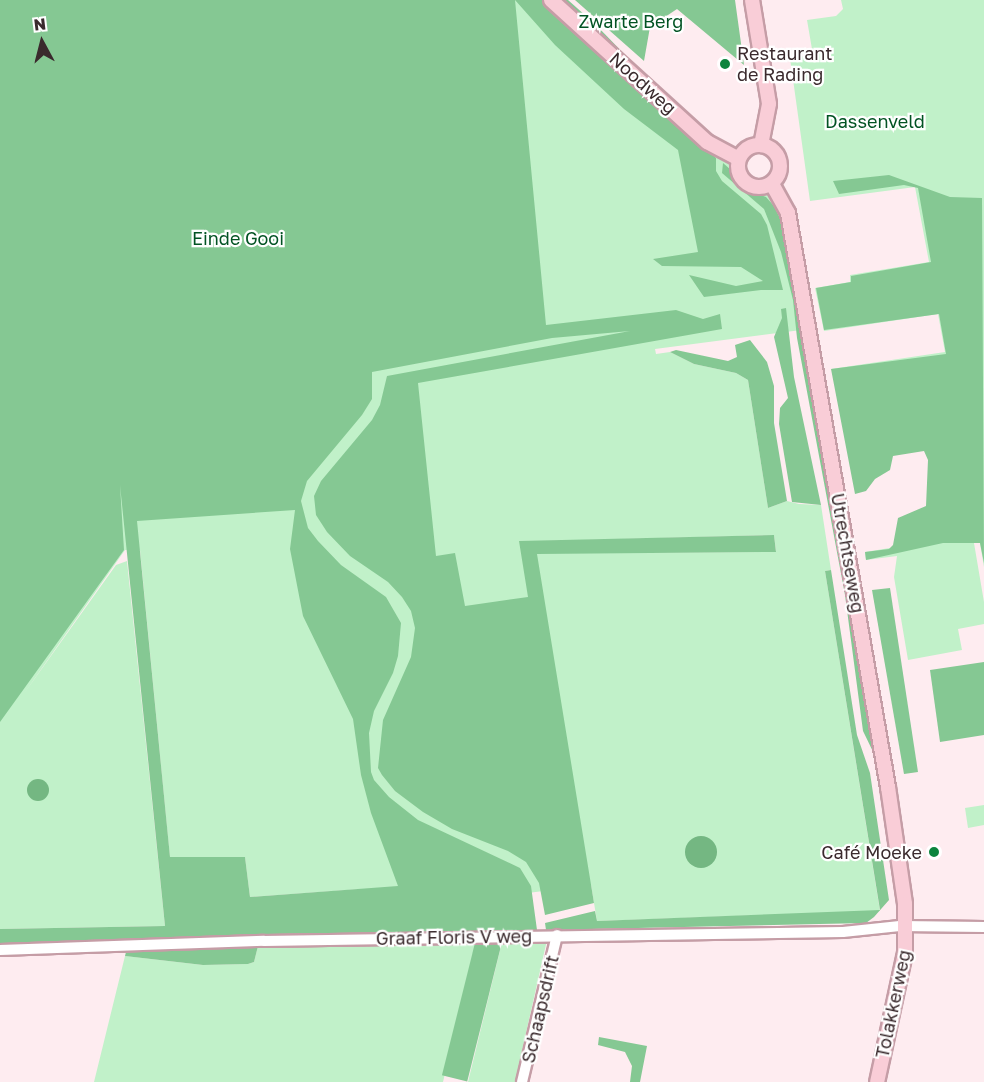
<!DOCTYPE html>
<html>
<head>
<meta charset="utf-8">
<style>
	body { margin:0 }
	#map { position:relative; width:984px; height:1082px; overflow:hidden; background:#feecf0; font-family:"Golos Text",sans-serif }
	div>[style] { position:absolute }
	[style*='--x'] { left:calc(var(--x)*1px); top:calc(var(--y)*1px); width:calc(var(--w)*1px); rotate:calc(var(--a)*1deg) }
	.green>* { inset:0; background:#c1f1c9 }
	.forest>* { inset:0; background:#85c893; transform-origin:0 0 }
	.water>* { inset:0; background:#74b782 }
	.round { border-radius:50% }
	.roads { filter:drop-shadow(2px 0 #c59da6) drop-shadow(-2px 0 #c59da6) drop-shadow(0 2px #c59da6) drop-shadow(0 -2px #c59da6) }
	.minor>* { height:10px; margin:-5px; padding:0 5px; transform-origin:5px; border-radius:5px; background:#fff }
	.major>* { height:14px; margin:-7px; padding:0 7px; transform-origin:7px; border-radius:7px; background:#f9cdd7 }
	.major>.ring { margin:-7px; padding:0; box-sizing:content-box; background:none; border:14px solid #f9cdd7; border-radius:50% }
	.dots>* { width:16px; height:16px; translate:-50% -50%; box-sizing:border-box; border:3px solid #fff; border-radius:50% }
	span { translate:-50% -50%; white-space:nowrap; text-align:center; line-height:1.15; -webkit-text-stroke:4.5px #fff; paint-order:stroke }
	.park-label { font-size:18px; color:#025323 }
	.poi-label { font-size:18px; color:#3a2a2d }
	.left { translate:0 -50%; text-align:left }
	.right { translate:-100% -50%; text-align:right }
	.street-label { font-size:18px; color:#3a2a2d }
	.north { position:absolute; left:12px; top:12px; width:60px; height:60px; -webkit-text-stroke:4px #fff; paint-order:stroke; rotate:353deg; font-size:16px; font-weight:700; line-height:24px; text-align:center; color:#3a2a2d }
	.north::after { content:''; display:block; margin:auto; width:21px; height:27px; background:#3a2a2d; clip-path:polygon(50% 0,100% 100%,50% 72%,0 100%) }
</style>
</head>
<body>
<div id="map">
	<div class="green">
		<div style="clip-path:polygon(evenodd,0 0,550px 0,794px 216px,809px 329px,655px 349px,656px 354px,670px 352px,694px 364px,736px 373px,748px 380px,768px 508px,787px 501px,799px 504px,821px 505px,831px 570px,825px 571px,880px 911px,597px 921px,591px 885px,489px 898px,361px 889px,250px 897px,245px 857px,170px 858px,140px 550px,125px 550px,23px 695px,116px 565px,127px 561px,165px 926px,0 929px,0 0,774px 535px,776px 551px,766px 552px,548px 553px,546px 541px,774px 535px)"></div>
		<div style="clip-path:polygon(841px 0,984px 0,984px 567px,980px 543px,974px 543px,984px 602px,984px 624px,958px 629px,962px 650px,908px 660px,894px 577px,897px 556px,866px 560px,865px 552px,977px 534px,962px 444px,831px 369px,945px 352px,938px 314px,824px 331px,815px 288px,850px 282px,850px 275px,929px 262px,915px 187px,810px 201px,790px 58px,813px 55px,807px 20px,836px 16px,843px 9px)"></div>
		<div style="clip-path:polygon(984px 805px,984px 825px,968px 828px,965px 808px)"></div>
		<div style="clip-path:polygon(503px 938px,547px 940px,515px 1082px,468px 1082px)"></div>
		<div style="clip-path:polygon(477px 942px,443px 1082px,94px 1082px,125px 956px,203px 965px,248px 964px,254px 962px,258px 946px)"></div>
	</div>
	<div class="forest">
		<div style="clip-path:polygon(evenodd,0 0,515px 0,546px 325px,676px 310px,703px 319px,720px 314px,722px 329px,418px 383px,436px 556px,455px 553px,465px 606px,528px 597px,519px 541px,774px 535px,776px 552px,537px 554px,594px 903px,545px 915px,539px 883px,526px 862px,508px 851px,452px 829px,423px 812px,395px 791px,382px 775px,378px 768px,383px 720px,411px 657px,415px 628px,411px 611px,402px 597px,388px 582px,350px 556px,327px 532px,316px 515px,314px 496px,321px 481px,372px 420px,380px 405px,387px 376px,630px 331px,552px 338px,372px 372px,372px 399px,362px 415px,307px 481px,301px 501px,308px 528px,318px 541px,341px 565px,386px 597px,401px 623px,398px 656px,393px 673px,374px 711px,369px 733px,371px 772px,374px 780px,389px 797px,418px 820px,520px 868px,531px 886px,537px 930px,0 944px,0 929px,165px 926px,120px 485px,124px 550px,0 722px,0 0,295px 510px,290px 549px,303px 616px,353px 719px,361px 775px,371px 813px,398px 886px,250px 897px,245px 857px,170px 857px,137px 521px,295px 510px)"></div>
		<div style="clip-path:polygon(515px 0,544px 0,716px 158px,716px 171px,722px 181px,761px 214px,767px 225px,783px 290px,761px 290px,704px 297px,689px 275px,736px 286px,763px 281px,741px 267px,662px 266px,653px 259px,698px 252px,678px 150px,624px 109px,555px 45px)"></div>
		<div style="clip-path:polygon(558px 0,568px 0,595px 24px,672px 103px)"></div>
		<div style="clip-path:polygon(575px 0,735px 0,744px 65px,677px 9px,650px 27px,644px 61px)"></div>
		<div style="clip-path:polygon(723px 163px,731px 170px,742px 188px,766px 197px,774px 206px,787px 233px,799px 317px,878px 762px,863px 731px,845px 595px,797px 338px,793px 300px,781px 252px,764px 209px,722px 173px)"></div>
		<div style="clip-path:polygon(889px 175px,950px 197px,982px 198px,984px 563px,980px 543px,943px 543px,866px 560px,865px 552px,889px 549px,893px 545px,898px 518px,926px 506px,928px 460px,924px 451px,893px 456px,890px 470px,875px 479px,866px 491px,855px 494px,831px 369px,946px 354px,939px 314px,824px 330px,816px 288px,851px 282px,851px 276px,931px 262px,918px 188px,904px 185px,839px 194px,833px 181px)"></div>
		<div style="clip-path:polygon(786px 308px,794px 377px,821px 505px,792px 502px,779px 424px,780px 408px,788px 398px,774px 337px,782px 318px,781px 309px)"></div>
		<div style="clip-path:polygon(750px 340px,767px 362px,774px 386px,774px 423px,787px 501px,768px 508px,748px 380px,736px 373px,694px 364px,670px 352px,676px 350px,728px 361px,737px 357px,735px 345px)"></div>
		<div style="clip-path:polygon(831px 570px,857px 735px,870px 773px,889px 900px,874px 917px,866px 923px,546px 930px,545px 923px,595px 911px,597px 921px,880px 910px,825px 571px)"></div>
		<div style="clip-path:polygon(890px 588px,918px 772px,904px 774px,872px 590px)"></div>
		<div style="clip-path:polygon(984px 662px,984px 735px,940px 742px,930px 670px)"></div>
		<div style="left:503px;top:938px;width:148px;height:26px;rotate:104deg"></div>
		<div style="clip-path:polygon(258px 946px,254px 962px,248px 964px,203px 965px,125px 956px,127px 948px)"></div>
		<div style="clip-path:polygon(599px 1037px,647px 1046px,640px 1082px,630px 1082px,632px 1066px,625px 1052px,598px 1045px)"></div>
	</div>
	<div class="water">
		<div class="round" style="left:27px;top:779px;width:22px;height:22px"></div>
		<div class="round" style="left:685px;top:836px;width:32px;height:32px"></div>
	</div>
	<div class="roads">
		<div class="minor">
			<div style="--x:0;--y:950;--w:264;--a:-2"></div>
			<div style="--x:264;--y:941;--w:579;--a:-0.89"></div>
			<div style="--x:843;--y:932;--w:57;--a:-6"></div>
			<div style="--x:900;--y:926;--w:84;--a:0.7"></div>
			<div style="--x:522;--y:1082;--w:151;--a:-76.6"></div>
		</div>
		<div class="major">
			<div style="--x:551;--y:0;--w:211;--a:42.3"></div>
			<div style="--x:707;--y:142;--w:36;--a:28"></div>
			<div style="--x:752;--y:0;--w:105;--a:80.7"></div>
			<div style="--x:769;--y:104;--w:42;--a:101"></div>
			<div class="ring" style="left:738px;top:145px;width:28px;height:28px"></div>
			<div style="--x:772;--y:184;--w:33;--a:61"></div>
			<div style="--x:788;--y:213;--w:583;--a:80.12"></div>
			<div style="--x:888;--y:787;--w:118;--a:81.7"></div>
			<div style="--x:905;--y:904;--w:49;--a:90"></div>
			<div style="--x:905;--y:953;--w:132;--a:102.2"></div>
		</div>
	</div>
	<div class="dots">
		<div style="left:725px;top:64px;background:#0c843d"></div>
		<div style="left:934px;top:852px;background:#0c843d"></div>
	</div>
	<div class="park-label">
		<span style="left:631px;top:21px">Zwarte Berg</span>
		<span style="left:875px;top:121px">Dassenveld</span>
		<span style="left:238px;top:238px">Einde Gooi</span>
	</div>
	<div class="poi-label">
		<span class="left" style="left:737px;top:64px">Restaurant<br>de Rading</span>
		<span class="right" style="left:922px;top:852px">Café Moeke</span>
	</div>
	<div class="street-label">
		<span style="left:643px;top:83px;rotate:42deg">Noodweg</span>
		<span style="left:848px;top:553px;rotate:80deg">Utrechtseweg</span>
		<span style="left:454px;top:937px;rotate:-1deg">Graaf Floris V weg</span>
		<span style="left:893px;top:1004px;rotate:-78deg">Tolakkerweg</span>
		<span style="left:540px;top:1009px;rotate:-77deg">Schaapsdrift</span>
	</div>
	<div class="north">N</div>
</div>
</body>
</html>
